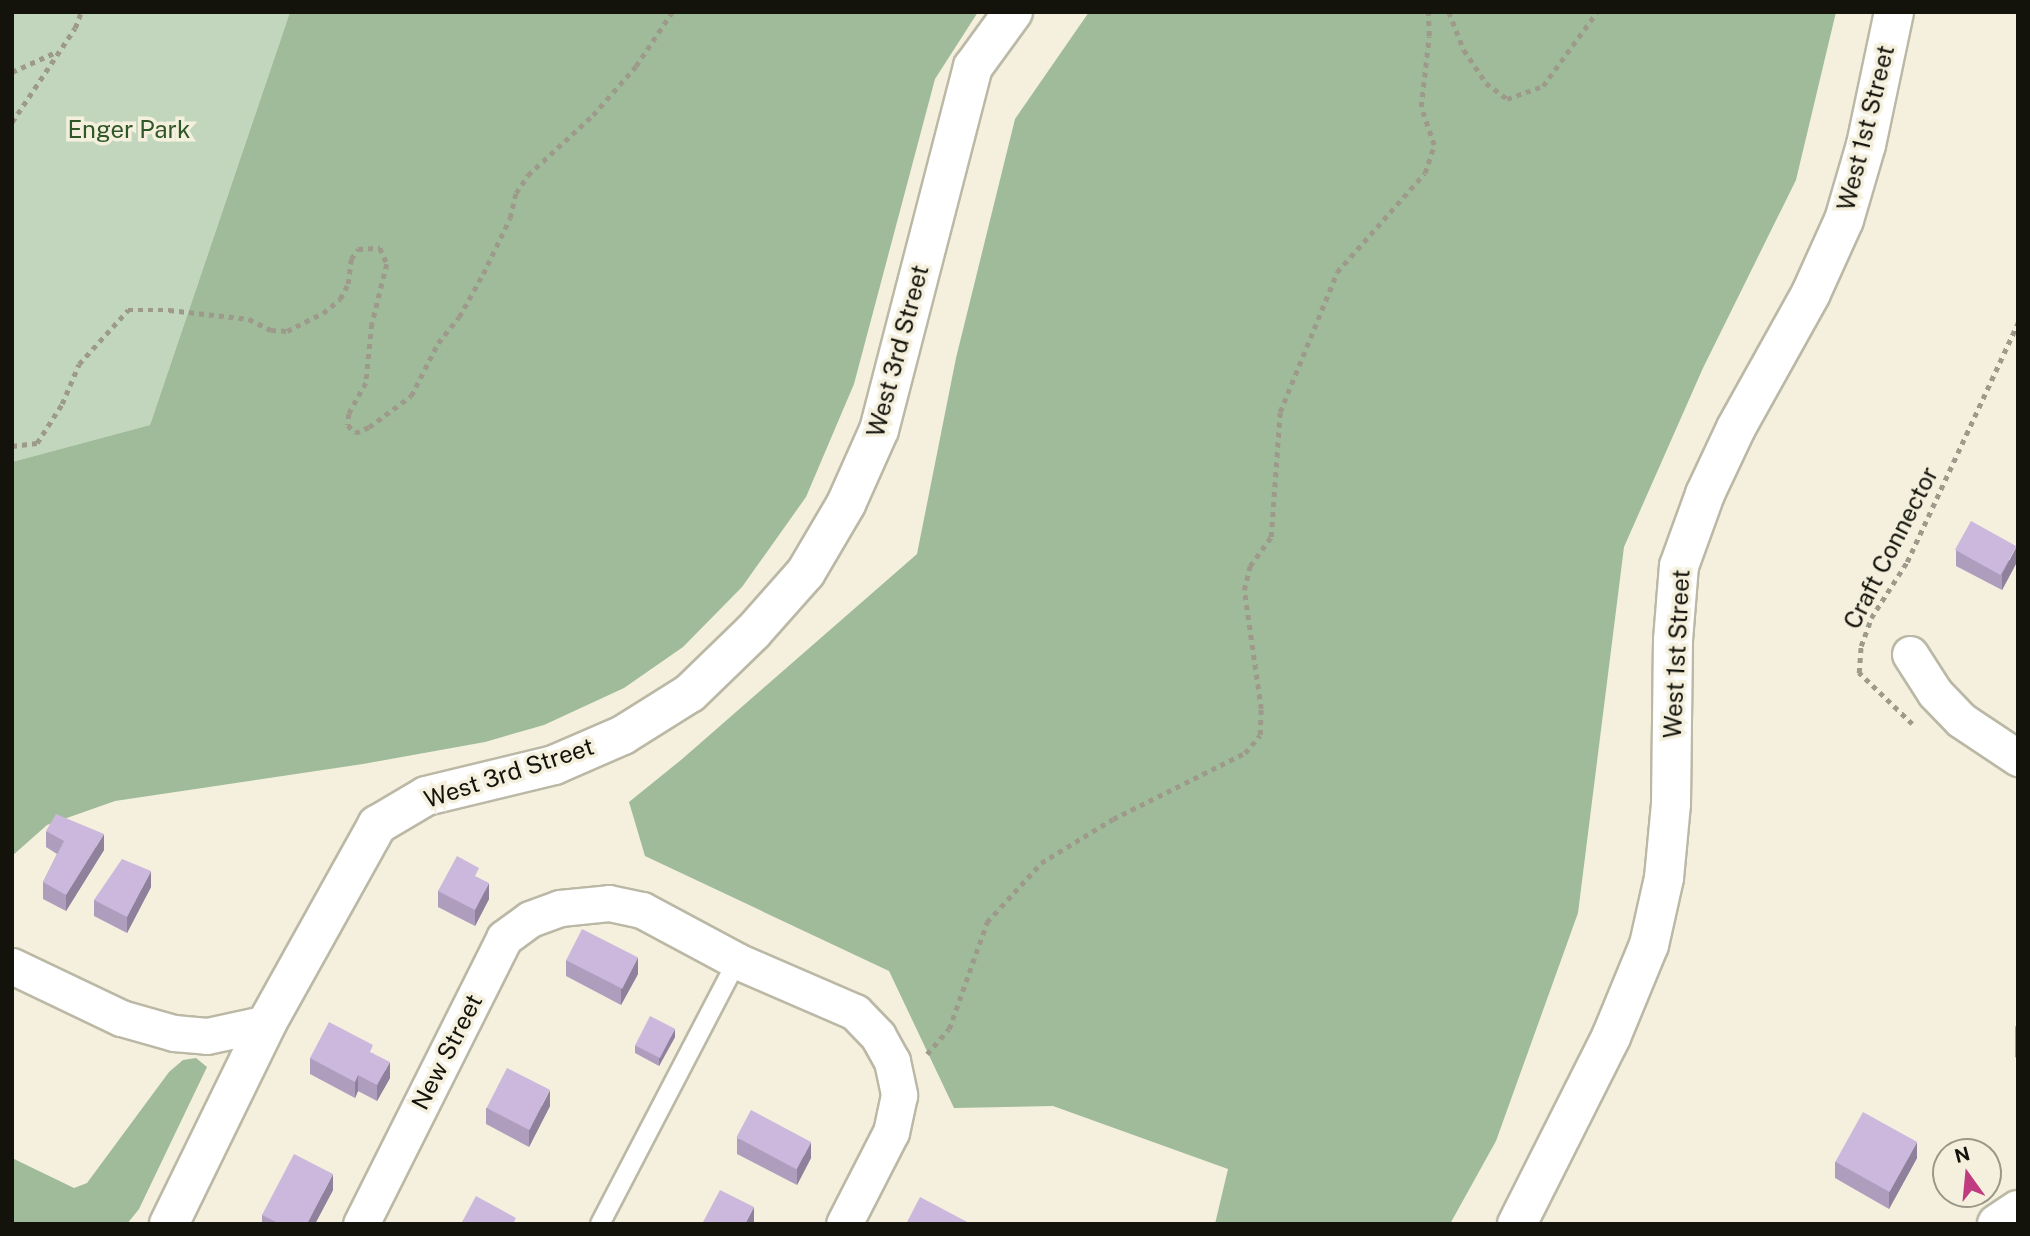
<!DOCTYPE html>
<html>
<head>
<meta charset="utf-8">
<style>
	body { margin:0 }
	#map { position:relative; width:2030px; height:1236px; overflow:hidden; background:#f4f0dd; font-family:"Public Sans",sans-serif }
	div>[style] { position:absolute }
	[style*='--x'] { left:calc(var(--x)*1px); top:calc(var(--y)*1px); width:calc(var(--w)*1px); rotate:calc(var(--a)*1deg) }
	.green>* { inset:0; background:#c1d6bc }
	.forest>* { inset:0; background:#9fbb99 }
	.path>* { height:4.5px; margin-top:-2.25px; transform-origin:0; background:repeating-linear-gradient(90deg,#9d9a8c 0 5px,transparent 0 10px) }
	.roads { filter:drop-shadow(2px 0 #bbb8a6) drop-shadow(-2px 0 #bbb8a6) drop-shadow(0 2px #bbb8a6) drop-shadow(0 -2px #bbb8a6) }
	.service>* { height:18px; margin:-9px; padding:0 9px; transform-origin:9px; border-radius:9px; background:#fff }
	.minor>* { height:35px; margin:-17.5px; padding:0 17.5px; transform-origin:17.5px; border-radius:17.5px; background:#fff }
	.tertiary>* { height:38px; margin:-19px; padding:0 19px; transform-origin:19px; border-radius:19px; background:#fff }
	.wall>* { inset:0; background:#af9dbe }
	.shaded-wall>* { inset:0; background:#8f809b }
	.building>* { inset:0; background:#ccb7dd; transform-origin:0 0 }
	span { translate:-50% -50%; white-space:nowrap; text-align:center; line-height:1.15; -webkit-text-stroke:7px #f4f0dd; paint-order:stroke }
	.street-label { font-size:24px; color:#13120b }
	.park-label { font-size:24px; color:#305727 }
	.frame { position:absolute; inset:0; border:14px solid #13120b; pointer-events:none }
	.north { position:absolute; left:1932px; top:1138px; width:70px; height:70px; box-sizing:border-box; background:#f4f0dd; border:2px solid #9a9789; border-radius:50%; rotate:345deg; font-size:19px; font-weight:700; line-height:28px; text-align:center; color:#13120b }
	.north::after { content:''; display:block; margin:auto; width:24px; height:32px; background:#c03b7f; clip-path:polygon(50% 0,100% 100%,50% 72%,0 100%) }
</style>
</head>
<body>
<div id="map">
	<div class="green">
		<div style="clip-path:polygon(12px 12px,290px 12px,150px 425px,12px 462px)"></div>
	</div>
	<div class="forest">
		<div style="clip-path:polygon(290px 12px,978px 12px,935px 79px,854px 384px,806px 497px,742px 587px,683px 647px,624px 688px,544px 725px,485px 742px,363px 764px,115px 801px,47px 825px,12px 856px,12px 462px,150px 425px)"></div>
		<div style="clip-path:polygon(1089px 12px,1836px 12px,1796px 180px,1703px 368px,1624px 547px,1578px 913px,1496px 1141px,1450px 1224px,1215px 1224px,1228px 1169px,1053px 1106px,954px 1108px,889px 971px,645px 856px,629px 802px,681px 760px,917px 554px,956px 358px,1015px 119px)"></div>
		<div style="clip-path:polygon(196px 1058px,207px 1067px,139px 1209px,127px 1224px,12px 1224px,12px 1158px,74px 1188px,87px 1183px,169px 1072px,183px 1060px)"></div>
	</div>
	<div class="path">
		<div style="--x:1449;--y:12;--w:41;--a:68.5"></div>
		<div style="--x:1464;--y:50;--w:40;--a:56"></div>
		<div style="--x:1486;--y:83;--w:26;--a:37"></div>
		<div style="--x:1507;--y:99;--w:38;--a:-20"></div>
		<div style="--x:1543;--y:86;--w:92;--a:-53.9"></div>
		<div style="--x:12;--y:72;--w:48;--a:-24.4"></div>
		<div style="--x:12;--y:122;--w:113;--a:-56.2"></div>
		<div style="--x:75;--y:28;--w:17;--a:-69"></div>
		<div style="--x:12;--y:446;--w:25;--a:-7"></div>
		<div style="--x:37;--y:443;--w:46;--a:-57.3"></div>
		<div style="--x:62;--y:404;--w:43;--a:-67"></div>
		<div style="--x:79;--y:364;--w:73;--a:-47.8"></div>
		<div style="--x:128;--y:310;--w:41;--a:0"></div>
		<div style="--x:169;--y:310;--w:81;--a:6.4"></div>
		<div style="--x:249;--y:319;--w:25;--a:27"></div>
		<div style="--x:271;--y:330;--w:16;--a:4"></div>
		<div style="--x:287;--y:331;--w:40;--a:-26.6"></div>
		<div style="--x:323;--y:313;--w:22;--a:-39"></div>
		<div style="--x:340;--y:299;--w:17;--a:-62"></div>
		<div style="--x:348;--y:284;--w:25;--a:-83"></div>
		<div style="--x:351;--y:259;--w:12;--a:-55"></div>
		<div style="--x:358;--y:249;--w:22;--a:-3"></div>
		<div style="--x:380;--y:248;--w:17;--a:66"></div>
		<div style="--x:387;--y:264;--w:62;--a:104"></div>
		<div style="--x:372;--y:324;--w:59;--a:95.8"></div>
		<div style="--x:366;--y:383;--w:35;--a:119"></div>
		<div style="--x:349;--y:414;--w:11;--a:95"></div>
		<div style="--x:348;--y:425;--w:11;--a:49"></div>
		<div style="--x:355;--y:433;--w:15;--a:-23"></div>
		<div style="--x:369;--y:427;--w:52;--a:-36.4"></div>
		<div style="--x:411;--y:396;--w:59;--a:-63"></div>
		<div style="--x:438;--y:343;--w:33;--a:-51"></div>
		<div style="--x:459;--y:317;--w:49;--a:-60.8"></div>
		<div style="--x:483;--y:274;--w:62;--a:-64.3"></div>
		<div style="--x:510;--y:218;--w:26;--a:-77"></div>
		<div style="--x:516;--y:193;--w:22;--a:-56"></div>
		<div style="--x:528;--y:175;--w:88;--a:-42.7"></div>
		<div style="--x:593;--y:115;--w:65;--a:-48.7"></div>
		<div style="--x:636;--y:66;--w:65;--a:-56.3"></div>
		<div style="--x:1912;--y:724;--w:74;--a:-136.1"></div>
		<div style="--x:1859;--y:673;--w:27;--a:-86"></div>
		<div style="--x:1861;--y:646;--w:30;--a:-70"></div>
		<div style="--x:1871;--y:618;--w:67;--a:-57.3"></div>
		<div style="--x:1907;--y:562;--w:264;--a:-65.1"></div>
		<div style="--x:927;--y:1054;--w:33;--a:-49"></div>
		<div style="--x:949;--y:1029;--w:114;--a:-70.4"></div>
		<div style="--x:987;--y:922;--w:80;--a:-47.5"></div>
		<div style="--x:1041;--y:863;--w:84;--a:-31.4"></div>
		<div style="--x:1113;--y:819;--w:148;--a:-26.6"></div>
		<div style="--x:1245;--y:753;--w:23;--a:-50"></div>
		<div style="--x:1260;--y:735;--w:26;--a:-88"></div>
		<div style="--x:1261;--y:709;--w:120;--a:-98.1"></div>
		<div style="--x:1244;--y:590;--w:25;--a:-76"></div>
		<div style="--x:1250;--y:566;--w:36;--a:-54"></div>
		<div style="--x:1271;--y:537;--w:125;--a:-85.9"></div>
		<div style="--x:1280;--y:412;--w:151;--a:-67.8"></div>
		<div style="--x:1337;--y:272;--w:132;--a:-48.4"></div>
		<div style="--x:1425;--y:173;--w:29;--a:-72"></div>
		<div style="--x:1434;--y:145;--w:40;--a:-108.9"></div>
		<div style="--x:1421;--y:107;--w:71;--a:-83.6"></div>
		<div style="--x:1429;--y:36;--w:24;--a:-92"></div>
	</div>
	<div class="roads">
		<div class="service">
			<div style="--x:600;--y:1224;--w:297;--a:-62.5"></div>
		</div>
		<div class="minor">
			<div style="--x:1910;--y:654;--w:46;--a:57.3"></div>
			<div style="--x:1935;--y:693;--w:37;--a:46"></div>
			<div style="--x:1961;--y:720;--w:69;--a:33.7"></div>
			<div style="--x:12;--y:966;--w:121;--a:25.5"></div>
			<div style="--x:121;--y:1018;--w:55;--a:15.8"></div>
			<div style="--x:174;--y:1033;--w:33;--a:5"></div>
			<div style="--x:207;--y:1036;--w:61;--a:-12.2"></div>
			<div style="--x:361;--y:1224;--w:320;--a:-63.4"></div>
			<div style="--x:504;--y:938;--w:32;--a:-36"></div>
			<div style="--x:530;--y:919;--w:32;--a:-20"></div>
			<div style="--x:560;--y:908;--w:49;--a:-5.8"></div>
			<div style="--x:609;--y:903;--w:34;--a:12"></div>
			<div style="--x:642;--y:910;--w:108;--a:28.2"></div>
			<div style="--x:737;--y:961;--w:129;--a:23.4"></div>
			<div style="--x:855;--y:1012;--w:33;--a:46"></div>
			<div style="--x:878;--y:1036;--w:29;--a:61"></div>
			<div style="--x:892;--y:1061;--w:35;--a:78"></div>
			<div style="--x:899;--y:1095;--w:38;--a:102"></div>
			<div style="--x:891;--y:1132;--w:103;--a:117.1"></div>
		</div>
		<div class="tertiary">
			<div style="--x:169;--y:1224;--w:224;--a:-64"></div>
			<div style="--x:267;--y:1023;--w:227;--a:-60.9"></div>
			<div style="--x:377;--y:825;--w:57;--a:-30.6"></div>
			<div style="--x:426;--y:796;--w:132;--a:-13.6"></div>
			<div style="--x:554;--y:765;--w:75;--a:-23.5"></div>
			<div style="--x:623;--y:735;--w:79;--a:-32.1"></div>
			<div style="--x:690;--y:693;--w:88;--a:-44.1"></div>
			<div style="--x:753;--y:632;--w:80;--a:-48.5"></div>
			<div style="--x:806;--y:572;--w:79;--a:-59.5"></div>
			<div style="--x:846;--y:504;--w:81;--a:-66"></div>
			<div style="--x:879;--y:430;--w:375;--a:-75.5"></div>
			<div style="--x:973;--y:67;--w:68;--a:-54"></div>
			<div style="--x:1517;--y:1224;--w:209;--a:-63.3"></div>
			<div style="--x:1611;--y:1037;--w:100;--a:-67.6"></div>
			<div style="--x:1649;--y:945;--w:69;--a:-77.4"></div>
			<div style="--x:1664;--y:878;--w:74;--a:-84.6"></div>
			<div style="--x:1671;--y:804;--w:164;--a:-89.3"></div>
			<div style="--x:1673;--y:640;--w:74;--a:-85.4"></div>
			<div style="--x:1679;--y:566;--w:77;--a:-70.1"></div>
			<div style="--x:1705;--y:494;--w:73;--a:-64.8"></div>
			<div style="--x:1736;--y:428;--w:154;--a:-60.9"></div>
			<div style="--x:1811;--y:293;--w:80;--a:-65.7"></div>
			<div style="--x:1844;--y:220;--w:78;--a:-73.7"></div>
			<div style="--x:1866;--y:145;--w:136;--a:-78.1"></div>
			<div style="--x:1997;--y:1224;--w:25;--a:-34"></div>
		</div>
	</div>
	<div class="wall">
		<div style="clip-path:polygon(1956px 550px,2017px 562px,2002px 590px,1956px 566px)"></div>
		<div style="clip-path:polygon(46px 831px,104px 850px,66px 911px,43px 899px,43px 882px,57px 854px,46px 847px)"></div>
		<div style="clip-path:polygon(479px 878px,489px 899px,475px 926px,438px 907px,438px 891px)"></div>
		<div style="clip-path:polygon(151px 887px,127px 933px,94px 916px,94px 900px)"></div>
		<div style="clip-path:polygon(566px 960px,638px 974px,621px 1005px,566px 976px)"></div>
		<div style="clip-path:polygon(2018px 1023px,2018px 1059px,2015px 1057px,2015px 1027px)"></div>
		<div style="clip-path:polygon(675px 1037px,659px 1066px,635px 1053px,635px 1045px)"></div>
		<div style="clip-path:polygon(373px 1053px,390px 1078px,377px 1101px,358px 1091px,355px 1098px,310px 1074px,310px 1058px)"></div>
		<div style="clip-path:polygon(550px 1106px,529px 1147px,486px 1124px,486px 1108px)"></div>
		<div style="clip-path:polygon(737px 1138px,811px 1158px,797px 1185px,737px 1154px)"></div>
		<div style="clip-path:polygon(1917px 1158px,1889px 1209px,1835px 1178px,1835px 1162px)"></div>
		<div style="clip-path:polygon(333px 1190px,315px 1224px,262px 1224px,262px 1215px)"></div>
	</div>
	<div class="shaded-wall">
		<div style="clip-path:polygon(2017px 546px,2017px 562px,2002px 590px,2002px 574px)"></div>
		<div style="clip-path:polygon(104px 834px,104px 850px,66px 911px,66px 895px)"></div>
		<div style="clip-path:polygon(151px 871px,151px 887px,127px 933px,127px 917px)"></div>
		<div style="clip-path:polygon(489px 883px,489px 899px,475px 926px,475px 910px)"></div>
		<div style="clip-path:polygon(638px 957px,638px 974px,621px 1005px,621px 989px)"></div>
		<div style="clip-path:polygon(675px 1029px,675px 1037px,659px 1066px,659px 1058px)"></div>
		<div style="clip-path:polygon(390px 1062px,390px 1078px,377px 1101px,377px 1085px)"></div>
		<div style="clip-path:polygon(358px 1075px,358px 1091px,355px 1098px,355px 1082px)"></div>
		<div style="clip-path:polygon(550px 1090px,550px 1106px,529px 1147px,529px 1131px)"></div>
		<div style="clip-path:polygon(811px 1142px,811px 1158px,797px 1185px,797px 1169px)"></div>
		<div style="clip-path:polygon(1917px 1142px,1917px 1158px,1889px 1209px,1889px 1192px)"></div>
		<div style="clip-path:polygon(333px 1174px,333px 1190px,315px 1224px,307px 1224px)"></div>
		<div style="clip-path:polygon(754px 1207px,754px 1223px,745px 1224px)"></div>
	</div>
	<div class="building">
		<div style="left:1971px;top:521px;width:52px;height:33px;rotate:29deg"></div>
		<div style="clip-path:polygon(56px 814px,104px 834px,66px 895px,43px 882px,64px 841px,46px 831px)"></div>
		<div style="clip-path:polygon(457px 856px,479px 868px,475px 876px,489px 883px,475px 910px,438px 891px)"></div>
		<div style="clip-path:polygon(122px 859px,151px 871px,127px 917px,94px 900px)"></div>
		<div style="left:582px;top:929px;width:63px;height:35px;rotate:27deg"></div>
		<div style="left:650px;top:1016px;width:28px;height:33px;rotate:27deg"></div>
		<div style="clip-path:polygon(329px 1022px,373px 1045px,370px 1052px,390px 1062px,377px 1085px,358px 1075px,355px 1082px,310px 1058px)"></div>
		<div style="left:507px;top:1068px;width:48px;height:45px;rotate:27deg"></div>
		<div style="left:751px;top:1110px;width:68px;height:31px;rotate:28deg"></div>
		<div style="left:1863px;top:1112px;width:62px;height:57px;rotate:29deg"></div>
		<div style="clip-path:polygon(294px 1154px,333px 1174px,307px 1224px,280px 1224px,262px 1215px)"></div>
		<div style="clip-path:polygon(720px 1190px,754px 1207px,745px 1224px,702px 1224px)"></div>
		<div style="clip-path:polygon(476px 1196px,516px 1218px,513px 1224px,461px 1224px)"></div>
		<div style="clip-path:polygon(920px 1197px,971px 1224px,906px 1224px)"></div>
	</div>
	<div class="street-label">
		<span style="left:1866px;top:128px;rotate:-76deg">West 1st Street</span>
		<span style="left:898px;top:351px;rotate:-75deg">West 3rd Street</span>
		<span style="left:1891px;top:548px;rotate:-63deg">Craft Connector</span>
		<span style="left:1677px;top:654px;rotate:-87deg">West 1st Street</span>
		<span style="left:509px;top:773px;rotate:-18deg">West 3rd Street</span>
		<span style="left:447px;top:1052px;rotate:-63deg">New Street</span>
	</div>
	<div class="park-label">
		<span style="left:129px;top:130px">Enger Park</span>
	</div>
	<div class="frame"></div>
	<div class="north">N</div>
</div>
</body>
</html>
